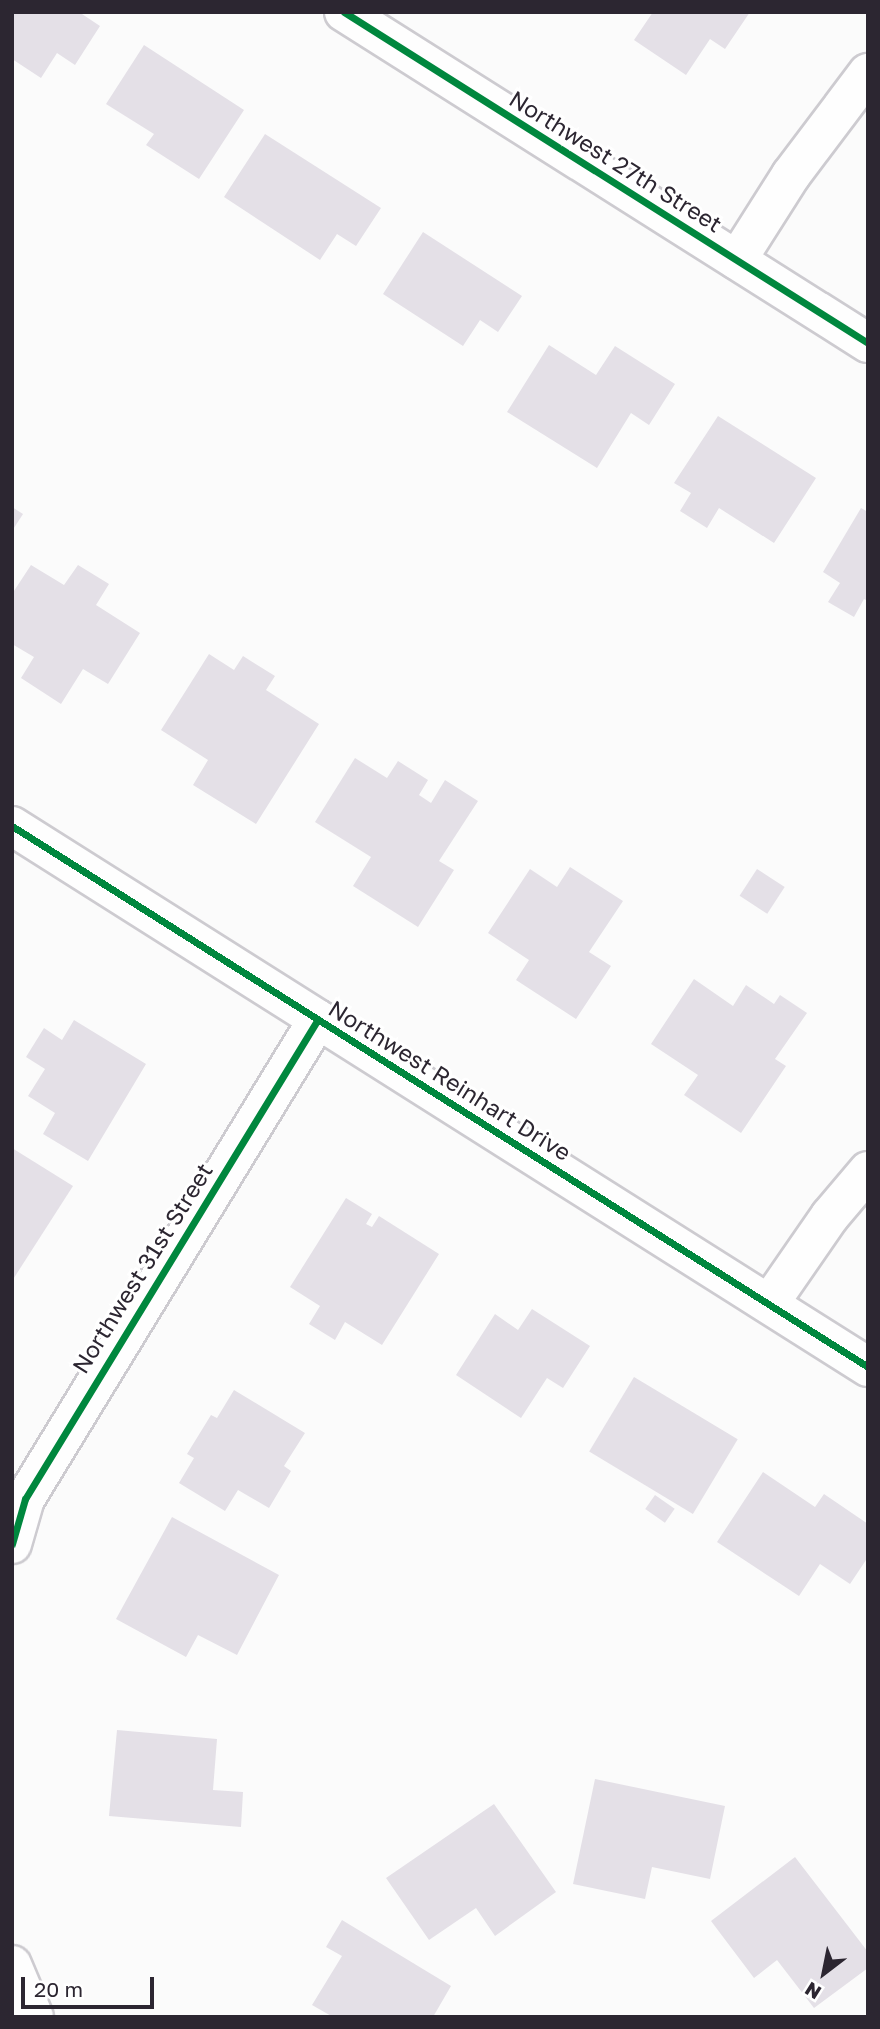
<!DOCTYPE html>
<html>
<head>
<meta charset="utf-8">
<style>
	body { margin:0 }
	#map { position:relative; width:880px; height:2029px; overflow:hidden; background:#fbfbfb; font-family:"Golos Text",sans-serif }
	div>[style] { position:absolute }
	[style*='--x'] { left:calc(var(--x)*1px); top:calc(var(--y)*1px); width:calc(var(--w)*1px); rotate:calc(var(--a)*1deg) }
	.building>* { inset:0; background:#e4e0e7; transform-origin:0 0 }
	.roads { filter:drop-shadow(2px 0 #cdcbd0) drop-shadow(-2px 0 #cdcbd0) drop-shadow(0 2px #cdcbd0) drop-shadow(0 -2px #cdcbd0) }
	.minor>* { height:38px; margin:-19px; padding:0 19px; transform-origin:19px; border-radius:19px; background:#fefefe }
	.cycleway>* { height:7px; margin:-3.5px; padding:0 3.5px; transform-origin:3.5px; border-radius:3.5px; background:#00873e }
	span { translate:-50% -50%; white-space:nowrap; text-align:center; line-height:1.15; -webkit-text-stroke:6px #fff; paint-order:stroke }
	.street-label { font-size:23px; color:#2c2631 }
	.frame { position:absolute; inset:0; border:14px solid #2c2631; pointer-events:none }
	.north { position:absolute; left:789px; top:1938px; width:70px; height:70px; -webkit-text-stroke:5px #fff; paint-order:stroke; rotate:212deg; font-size:19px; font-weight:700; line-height:28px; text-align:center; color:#2c2631 }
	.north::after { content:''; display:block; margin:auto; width:24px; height:32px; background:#2c2631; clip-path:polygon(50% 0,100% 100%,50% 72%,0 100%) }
	.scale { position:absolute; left:21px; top:1977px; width:133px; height:32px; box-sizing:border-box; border:4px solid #2c2631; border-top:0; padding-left:9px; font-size:21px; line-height:24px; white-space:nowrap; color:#2c2631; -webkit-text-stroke:5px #fff; paint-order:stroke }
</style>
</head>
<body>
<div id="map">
	<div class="building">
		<div style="clip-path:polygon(12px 12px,79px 12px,100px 26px,75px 65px,57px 53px,41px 78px,12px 59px)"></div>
		<div style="clip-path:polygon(653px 12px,750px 12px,725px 49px,710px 39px,686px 75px,634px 40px)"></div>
		<div style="clip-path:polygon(144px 45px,244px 110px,199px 179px,146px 145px,154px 134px,106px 104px)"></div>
		<div style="clip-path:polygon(265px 134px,381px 208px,356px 246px,337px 234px,320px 260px,224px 197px)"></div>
		<div style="clip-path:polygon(423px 232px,522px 296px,498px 332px,480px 320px,463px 346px,383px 294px)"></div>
		<div style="clip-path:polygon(549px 345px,596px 375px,615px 346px,675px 384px,649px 425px,631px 413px,597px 468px,507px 412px)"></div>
		<div style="clip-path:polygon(718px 416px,816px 478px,774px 543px,719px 508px,707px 528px,680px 511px,691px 493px,674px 483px)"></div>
		<div style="clip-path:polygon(12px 507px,23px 514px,12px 531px)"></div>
		<div style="clip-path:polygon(861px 508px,868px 512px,868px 601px,864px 599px,854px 617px,828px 602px,840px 583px,823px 572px)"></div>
		<div style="clip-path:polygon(31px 565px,64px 585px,78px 565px,109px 584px,96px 605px,140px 633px,108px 684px,83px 669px,61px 704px,21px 678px,34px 657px,12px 644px,12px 594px)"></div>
		<div style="clip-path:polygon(209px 654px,234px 670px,243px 656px,275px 676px,266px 690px,319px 724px,256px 824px,193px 785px,208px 760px,161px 730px)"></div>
		<div style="clip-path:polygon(355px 758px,387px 778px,398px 761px,428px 780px,419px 795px,431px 803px,445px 780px,478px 801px,439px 861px,454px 870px,418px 927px,353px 886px,371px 857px,315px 822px)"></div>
		<div style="clip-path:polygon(570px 867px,623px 901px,589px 952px,611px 966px,576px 1019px,516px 980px,529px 960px,488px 933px,530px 869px,557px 887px)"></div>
		<div style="left:757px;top:869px;width:33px;height:32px;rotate:33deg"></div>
		<div style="clip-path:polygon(694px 979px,733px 1006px,746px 985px,774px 1004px,780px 995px,807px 1013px,775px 1059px,786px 1066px,741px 1133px,684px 1095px,698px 1075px,651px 1044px)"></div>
		<div style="clip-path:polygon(74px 1020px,146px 1064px,88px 1161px,43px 1134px,55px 1113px,28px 1096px,45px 1069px,26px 1057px,44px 1028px,62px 1040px)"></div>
		<div style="clip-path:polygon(12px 1148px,73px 1186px,12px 1281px)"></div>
		<div style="clip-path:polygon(346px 1198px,372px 1214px,366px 1224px,372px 1227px,379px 1216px,439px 1254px,382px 1345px,345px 1322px,335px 1340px,309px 1324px,320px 1306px,290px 1287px)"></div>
		<div style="clip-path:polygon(532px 1309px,590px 1346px,563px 1388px,547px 1378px,521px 1418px,456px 1375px,495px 1314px,518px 1330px)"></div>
		<div style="left:634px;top:1377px;width:121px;height:87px;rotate:31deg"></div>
		<div style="clip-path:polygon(234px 1390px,305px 1433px,284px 1466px,291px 1471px,269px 1508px,238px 1490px,225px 1511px,179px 1483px,194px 1458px,187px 1454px,211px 1415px,217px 1418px)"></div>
		<div style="clip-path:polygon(763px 1472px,815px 1507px,824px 1494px,868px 1524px,868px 1557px,850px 1584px,820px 1564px,799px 1596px,717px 1542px)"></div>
		<div style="left:655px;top:1495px;width:24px;height:17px;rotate:35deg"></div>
		<div style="clip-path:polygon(172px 1517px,279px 1575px,237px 1655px,198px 1635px,186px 1657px,116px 1619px)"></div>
		<div style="clip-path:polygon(117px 1730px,217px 1739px,213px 1790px,243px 1792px,241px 1827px,109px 1816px)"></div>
		<div style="clip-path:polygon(595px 1779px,725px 1806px,710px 1879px,652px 1867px,645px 1899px,573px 1884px)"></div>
		<div style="clip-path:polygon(494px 1804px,556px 1892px,495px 1936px,476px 1908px,429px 1940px,386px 1878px)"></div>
		<div style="clip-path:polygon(795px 1857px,868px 1952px,868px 1968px,814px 2008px,777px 1960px,754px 1978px,711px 1921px)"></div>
		<div style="clip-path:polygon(342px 1920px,451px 1986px,433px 2017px,333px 2017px,312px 2005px,342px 1956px,326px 1947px)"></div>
	</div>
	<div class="roads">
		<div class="minor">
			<div style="--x:344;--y:12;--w:620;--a:32.28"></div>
			<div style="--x:737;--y:260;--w:101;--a:-57.6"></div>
			<div style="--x:791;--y:175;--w:128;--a:-53"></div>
			<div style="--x:12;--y:826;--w:1013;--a:32.29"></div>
			<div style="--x:769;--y:1304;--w:107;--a:-55.3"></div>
			<div style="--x:830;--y:1216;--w:59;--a:-49.8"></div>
			<div style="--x:12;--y:1544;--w:47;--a:-73.9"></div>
			<div style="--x:25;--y:1499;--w:562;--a:-58.6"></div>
			<div style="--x:12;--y:1965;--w:56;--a:67.1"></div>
		</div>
	</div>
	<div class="cycleway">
		<div style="--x:344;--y:12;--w:620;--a:32.28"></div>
		<div style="--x:12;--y:826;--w:1013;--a:32.29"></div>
		<div style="--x:12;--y:1544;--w:47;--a:-73.9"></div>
		<div style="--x:25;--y:1499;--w:562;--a:-58.6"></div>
	</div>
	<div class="street-label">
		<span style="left:616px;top:161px;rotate:32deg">Northwest 27th Street</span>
		<span style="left:450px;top:1080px;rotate:32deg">Northwest Reinhart Drive</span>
		<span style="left:142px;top:1268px;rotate:-58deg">Northwest 31st Street</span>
	</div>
	<div class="frame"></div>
	<div class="north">N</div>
	<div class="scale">20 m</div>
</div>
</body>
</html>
